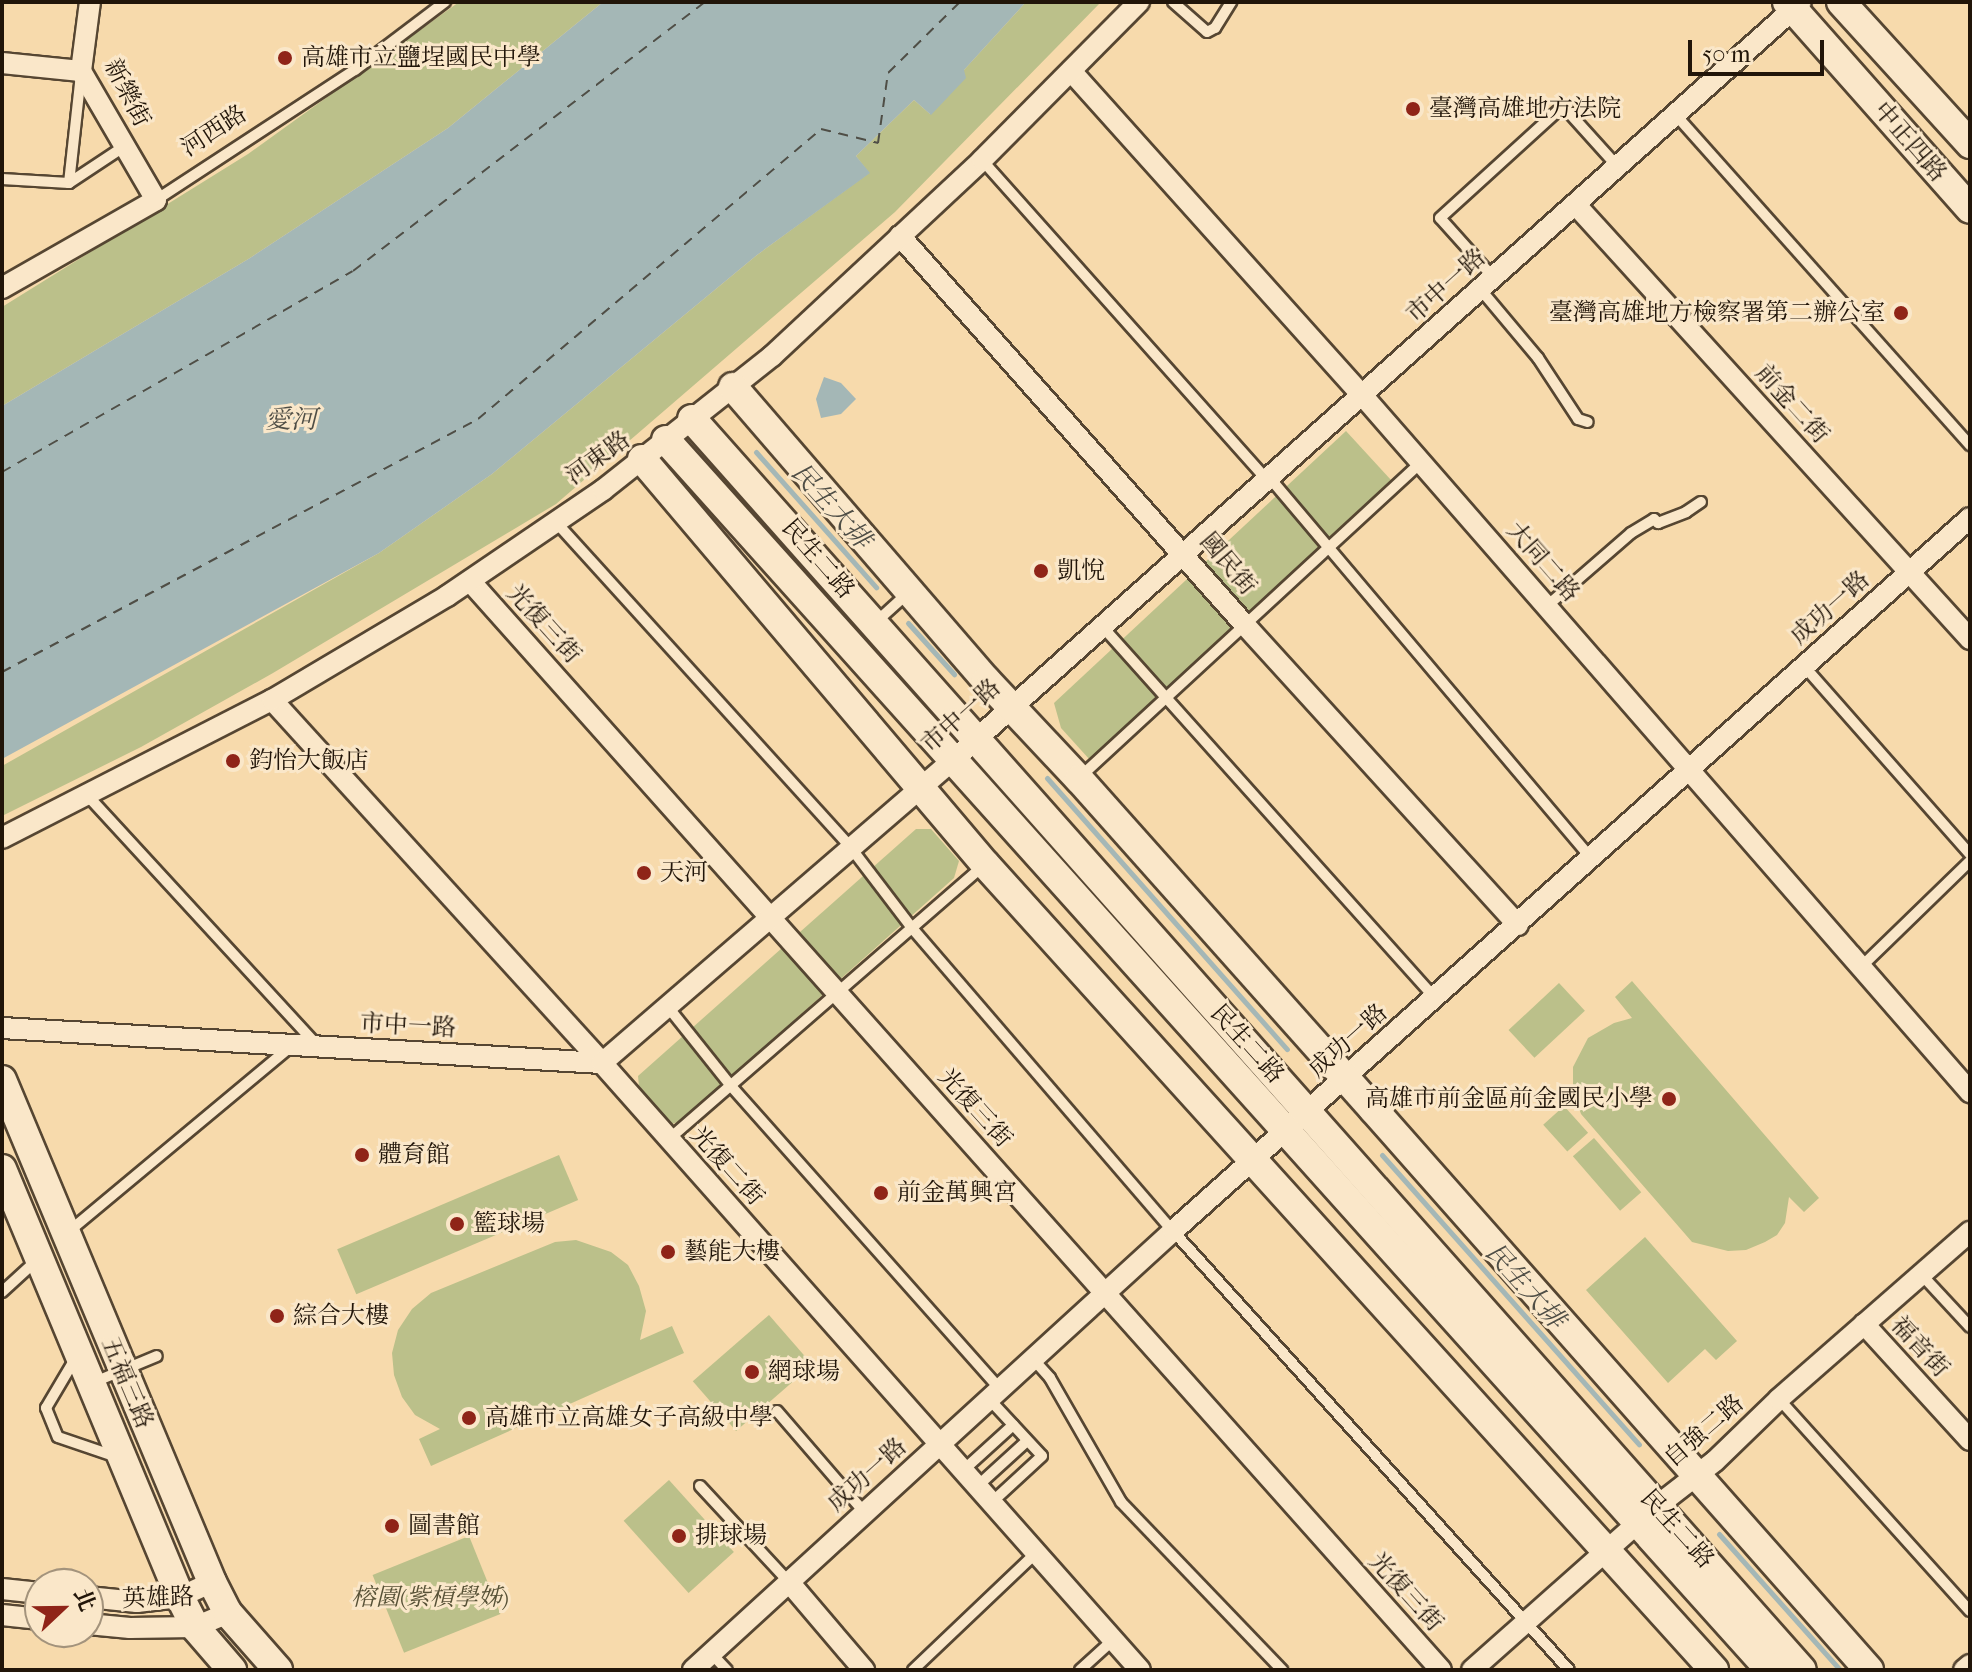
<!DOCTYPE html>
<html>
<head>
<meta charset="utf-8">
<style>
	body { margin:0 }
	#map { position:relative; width:1972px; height:1672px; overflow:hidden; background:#f7daac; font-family:"IM FELL French Canon","Noto Serif TC",serif }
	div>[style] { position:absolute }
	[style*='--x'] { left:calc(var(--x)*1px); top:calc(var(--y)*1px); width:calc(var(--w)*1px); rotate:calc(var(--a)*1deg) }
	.green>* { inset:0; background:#bbc08a; transform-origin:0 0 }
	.water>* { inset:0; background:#a4b7b6 }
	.stream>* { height:5px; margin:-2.5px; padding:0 2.5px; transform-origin:2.5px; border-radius:2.5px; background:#a4b7b6 }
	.ferry>* { height:2px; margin-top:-1px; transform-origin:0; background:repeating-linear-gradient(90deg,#4f4e46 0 10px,transparent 0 18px) }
	.roads { filter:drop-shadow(2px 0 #564632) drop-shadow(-2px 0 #564632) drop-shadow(0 2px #564632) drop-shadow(0 -2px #564632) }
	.lane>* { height:10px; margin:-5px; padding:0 5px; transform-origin:5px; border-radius:5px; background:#fae7c9 }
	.street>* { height:20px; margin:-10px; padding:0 10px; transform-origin:10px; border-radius:10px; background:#fae7c9 }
	.secondary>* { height:28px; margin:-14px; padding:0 14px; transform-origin:14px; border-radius:14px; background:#fae7c9 }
	.dots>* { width:22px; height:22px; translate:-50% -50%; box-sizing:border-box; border:4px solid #fae7c9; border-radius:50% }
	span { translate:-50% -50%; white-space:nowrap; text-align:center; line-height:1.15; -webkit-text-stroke:6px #fae7c9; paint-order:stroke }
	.poi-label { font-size:24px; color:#211509 }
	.left { translate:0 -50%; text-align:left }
	.right { translate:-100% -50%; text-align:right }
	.street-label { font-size:24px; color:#211509 }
	.park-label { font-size:24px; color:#575136; font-style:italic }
	.water-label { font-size:26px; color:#4f4e46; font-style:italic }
	.frame { position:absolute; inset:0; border:4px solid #211509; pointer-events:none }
	.north { position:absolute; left:24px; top:1568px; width:80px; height:80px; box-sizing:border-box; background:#fae7c9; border:2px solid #a3937c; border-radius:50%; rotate:68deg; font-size:22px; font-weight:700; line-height:32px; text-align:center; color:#211509 }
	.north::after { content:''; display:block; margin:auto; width:28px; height:36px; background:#8f2418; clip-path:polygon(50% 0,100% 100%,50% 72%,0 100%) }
	.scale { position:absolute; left:1688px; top:40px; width:136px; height:36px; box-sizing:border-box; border:4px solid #211509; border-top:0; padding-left:10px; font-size:24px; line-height:28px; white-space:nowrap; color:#211509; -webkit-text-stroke:6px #fae7c9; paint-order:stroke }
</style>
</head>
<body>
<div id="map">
	<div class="green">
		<div style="clip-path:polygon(459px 2px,603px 2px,448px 128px,250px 258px,2px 406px,2px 307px,248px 154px)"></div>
		<div style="clip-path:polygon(1026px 2px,1101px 2px,895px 212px,556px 504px,273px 673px,141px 747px,2px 816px,2px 766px,379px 553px,492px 474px,757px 255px,869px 173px,856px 156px,914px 100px,930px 114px,963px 71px)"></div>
		<div style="clip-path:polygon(1346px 431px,1391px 480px,1090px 760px,1061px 728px,1054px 703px)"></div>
		<div style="clip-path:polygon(916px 829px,931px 829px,959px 861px,954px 878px,681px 1121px,672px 1124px,639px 1086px,638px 1076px)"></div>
		<div style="clip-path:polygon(1632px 981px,1819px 1198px,1804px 1212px,1789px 1197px,1785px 1223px,1777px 1235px,1765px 1242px,1746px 1250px,1728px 1251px,1692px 1242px,1581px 1114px,1573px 1091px,1573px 1067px,1588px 1038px,1614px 1023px,1632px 1018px,1615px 997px)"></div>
		<div style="left:1559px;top:983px;width:38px;height:69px;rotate:47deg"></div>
		<div style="left:1564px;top:1106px;width:36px;height:28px;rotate:48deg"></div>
		<div style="left:1594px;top:1138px;width:72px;height:28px;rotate:49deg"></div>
		<div style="left:559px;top:1155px;width:49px;height:241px;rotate:67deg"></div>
		<div style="clip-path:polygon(1645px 1237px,1737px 1341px,1716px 1360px,1705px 1349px,1668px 1383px,1586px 1290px)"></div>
		<div style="clip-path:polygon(576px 1240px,611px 1252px,628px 1265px,639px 1286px,646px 1311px,640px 1340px,672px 1326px,684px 1353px,431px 1466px,419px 1439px,440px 1429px,415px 1415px,402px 1397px,394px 1375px,392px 1353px,398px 1330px,412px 1309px,431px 1293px,555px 1242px)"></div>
		<div style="left:769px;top:1315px;width:66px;height:101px;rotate:49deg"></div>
		<div style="left:669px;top:1480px;width:97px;height:61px;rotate:48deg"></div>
		<div style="left:469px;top:1536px;width:84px;height:104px;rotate:68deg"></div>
	</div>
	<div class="water">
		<div style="clip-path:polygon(603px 2px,1026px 2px,964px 70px,966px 78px,931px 115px,914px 100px,856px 156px,870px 173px,757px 255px,492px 474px,379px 553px,2px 759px,2px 406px,250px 258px,448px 128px)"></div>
		<div style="clip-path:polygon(824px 377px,841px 383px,856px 399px,841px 414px,821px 418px,816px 399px)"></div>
	</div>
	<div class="stream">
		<div style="--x:756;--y:452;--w:181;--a:48.4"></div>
		<div style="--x:908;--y:623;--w:69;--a:48"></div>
		<div style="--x:1047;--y:778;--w:362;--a:48.5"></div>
		<div style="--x:1382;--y:1155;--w:387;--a:48.4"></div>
		<div style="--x:1719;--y:1534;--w:182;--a:48.3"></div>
	</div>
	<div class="ferry">
		<div style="--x:2;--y:472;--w:404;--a:-29.8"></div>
		<div style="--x:353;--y:271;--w:443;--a:-37.4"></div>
		<div style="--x:2;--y:672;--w:539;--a:-27.99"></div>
		<div style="--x:478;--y:419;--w:449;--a:-40.2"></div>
		<div style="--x:821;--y:129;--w:59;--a:13.8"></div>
		<div style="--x:878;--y:143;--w:71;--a:-81.9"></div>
		<div style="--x:888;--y:73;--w:101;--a:-44.6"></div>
	</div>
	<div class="roads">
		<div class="lane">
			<div style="--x:1173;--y:2;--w:45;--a:41.4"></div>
			<div style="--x:1207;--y:32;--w:9;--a:-27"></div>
			<div style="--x:1215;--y:28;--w:31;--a:-58"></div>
			<div style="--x:1674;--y:113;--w:445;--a:48.3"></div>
			<div style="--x:982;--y:160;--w:429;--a:48.3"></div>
			<div style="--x:2;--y:179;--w:67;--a:3.4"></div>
			<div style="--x:69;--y:183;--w:67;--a:-33.5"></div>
			<div style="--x:69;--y:183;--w:110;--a:-83.7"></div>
			<div style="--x:156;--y:200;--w:238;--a:-33.2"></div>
			<div style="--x:355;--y:70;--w:113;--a:-37.1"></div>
			<div style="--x:1493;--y:277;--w:79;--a:-131.9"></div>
			<div style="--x:1440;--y:218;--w:166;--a:-42.3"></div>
			<div style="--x:1563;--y:106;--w:81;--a:48"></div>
			<div style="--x:1481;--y:290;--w:89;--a:50"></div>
			<div style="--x:1538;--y:358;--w:73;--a:56.7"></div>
			<div style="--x:1578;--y:419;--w:10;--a:17"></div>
			<div style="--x:1269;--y:477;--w:499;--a:49.8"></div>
			<div style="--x:555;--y:521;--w:441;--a:47.8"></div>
			<div style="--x:851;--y:848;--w:101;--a:52.7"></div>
			<div style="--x:912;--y:928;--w:400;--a:49.3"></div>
			<div style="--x:1173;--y:1231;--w:591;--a:47.95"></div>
			<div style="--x:1547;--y:606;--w:111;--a:-41"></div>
			<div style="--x:1631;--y:533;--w:27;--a:-31"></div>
			<div style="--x:1654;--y:519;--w:6;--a:45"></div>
			<div style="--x:1658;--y:523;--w:30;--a:-21"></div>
			<div style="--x:1686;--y:512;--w:18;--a:-34"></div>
			<div style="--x:876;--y:622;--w:43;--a:-42.2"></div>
			<div style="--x:1101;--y:625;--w:501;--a:48.16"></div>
			<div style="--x:1804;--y:666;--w:251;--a:48.6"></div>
			<div style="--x:1079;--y:778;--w:466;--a:-42.7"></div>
			<div style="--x:87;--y:795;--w:338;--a:47.4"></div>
			<div style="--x:1862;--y:966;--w:151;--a:-44.2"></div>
			<div style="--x:668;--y:1007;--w:101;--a:51.4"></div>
			<div style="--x:731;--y:1086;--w:407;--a:48.4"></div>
			<div style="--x:669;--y:1139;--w:416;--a:-41"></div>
			<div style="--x:67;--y:1233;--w:290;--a:-39.8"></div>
			<div style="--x:1921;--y:1274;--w:72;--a:47.2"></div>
			<div style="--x:2;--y:1292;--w:47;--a:-42.4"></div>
			<div style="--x:75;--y:1359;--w:57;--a:120.6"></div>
			<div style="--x:46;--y:1408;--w:31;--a:68"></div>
			<div style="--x:58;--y:1437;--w:59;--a:18.7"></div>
			<div style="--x:1034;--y:1360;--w:24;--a:48"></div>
			<div style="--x:1050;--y:1378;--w:143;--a:60.2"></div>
			<div style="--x:1121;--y:1502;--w:233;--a:46.2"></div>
			<div style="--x:92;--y:1383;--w:70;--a:-22.6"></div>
			<div style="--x:1779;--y:1399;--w:285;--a:48"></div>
			<div style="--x:990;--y:1400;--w:76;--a:47.1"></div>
			<div style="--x:1042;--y:1456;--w:69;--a:137.3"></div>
			<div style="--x:777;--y:1411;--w:135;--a:49.2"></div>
			<div style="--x:968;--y:1466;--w:61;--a:-42.3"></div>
			<div style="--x:983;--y:1481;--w:59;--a:-42.3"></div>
			<div style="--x:700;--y:1486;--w:131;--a:47.2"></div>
			<div style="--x:711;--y:1653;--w:23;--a:47"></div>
			<div style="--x:913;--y:1670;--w:170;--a:-43.6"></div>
			<div style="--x:1080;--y:1670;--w:45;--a:-42.3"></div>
		</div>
		<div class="street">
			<div style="--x:2;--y:63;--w:79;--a:5.8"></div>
			<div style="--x:1071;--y:71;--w:437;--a:48.1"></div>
			<div style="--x:1363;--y:396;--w:924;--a:48.91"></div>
			<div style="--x:1575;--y:204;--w:588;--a:47.76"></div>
			<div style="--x:900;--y:236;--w:519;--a:48.44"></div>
			<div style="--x:1244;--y:624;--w:407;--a:47.7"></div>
			<div style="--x:2;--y:288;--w:177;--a:-29.7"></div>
			<div style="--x:156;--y:200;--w:149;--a:-120.2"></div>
			<div style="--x:81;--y:71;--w:70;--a:-82.6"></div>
			<div style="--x:470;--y:581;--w:1459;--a:48.28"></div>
			<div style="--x:272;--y:700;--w:491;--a:47.7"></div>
			<div style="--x:602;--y:1063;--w:811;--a:48.45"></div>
			<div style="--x:2;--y:838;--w:303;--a:-27.1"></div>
			<div style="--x:272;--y:700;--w:204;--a:-30.7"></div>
			<div style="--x:447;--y:596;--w:189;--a:-34.2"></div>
			<div style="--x:603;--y:490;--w:216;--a:-38.4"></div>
			<div style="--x:772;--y:356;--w:287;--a:-43"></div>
			<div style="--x:982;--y:160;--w:223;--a:-45.2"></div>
			<div style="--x:2;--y:1028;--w:601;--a:3.34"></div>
			<div style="--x:602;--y:1063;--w:464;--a:-40.8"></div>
			<div style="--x:953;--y:760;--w:1137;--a:-41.79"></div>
			<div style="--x:1864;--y:1324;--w:157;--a:47.6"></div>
			<div style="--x:789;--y:1582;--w:116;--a:49.6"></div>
			<div style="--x:2;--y:1589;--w:38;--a:6"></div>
			<div style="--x:88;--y:1597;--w:49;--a:5.8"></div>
			<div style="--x:137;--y:1602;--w:43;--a:-6.6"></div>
			<div style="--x:180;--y:1597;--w:35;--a:-25"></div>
			<div style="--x:2;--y:1615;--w:38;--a:6"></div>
			<div style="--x:88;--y:1624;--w:42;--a:5.4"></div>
			<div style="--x:130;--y:1628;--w:65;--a:-0.9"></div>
			<div style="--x:195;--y:1627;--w:36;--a:-23"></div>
			<div style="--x:693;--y:1670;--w:650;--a:-42.45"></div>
			<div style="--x:1173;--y:1231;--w:1069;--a:-41.82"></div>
			<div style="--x:1472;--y:1670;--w:247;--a:-41.6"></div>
			<div style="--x:1657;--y:1506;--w:73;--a:-37.8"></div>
			<div style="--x:1715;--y:1461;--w:89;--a:-44.1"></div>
			<div style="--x:1779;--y:1399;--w:254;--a:-41.2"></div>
			<div style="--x:1964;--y:1670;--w:8;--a:-40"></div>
		</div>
		<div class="secondary">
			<div style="--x:1787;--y:2;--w:276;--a:48.5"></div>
			<div style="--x:1841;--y:2;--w:192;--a:47.7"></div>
			<div style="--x:733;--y:387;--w:387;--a:49.2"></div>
			<div style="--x:986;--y:680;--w:136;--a:46.8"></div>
			<div style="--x:1079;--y:779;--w:442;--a:48.3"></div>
			<div style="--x:1373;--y:1109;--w:749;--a:48.52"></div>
			<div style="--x:692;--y:419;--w:1672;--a:48.42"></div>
			<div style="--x:666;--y:440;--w:1653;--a:48.09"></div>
			<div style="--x:642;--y:459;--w:531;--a:49.74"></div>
			<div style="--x:985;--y:864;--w:1087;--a:47.87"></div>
			<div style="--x:2;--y:1080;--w:544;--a:67.3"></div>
			<div style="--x:212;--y:1582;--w:35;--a:63"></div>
			<div style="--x:228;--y:1613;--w:76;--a:48.7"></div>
			<div style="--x:2;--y:1169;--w:464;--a:67.4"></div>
			<div style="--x:180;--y:1597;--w:34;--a:63"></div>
			<div style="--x:195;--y:1627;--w:57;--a:49.3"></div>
		</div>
	</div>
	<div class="dots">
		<div style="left:285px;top:58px;background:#8f2418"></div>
		<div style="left:1413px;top:109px;background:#8f2418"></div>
		<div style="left:1901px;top:313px;background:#8f2418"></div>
		<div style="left:1041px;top:571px;background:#8f2418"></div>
		<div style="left:233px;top:761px;background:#8f2418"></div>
		<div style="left:644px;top:873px;background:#8f2418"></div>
		<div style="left:1669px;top:1099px;background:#8f2418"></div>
		<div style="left:362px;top:1155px;background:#8f2418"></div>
		<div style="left:881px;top:1193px;background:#8f2418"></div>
		<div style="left:457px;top:1224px;background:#8f2418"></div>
		<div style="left:668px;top:1252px;background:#8f2418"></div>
		<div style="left:277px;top:1316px;background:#8f2418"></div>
		<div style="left:752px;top:1372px;background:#8f2418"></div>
		<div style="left:469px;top:1418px;background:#8f2418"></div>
		<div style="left:392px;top:1526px;background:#8f2418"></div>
		<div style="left:679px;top:1536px;background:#8f2418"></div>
	</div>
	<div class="poi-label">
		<span class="left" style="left:301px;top:58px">高雄市立鹽埕國民中學</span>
		<span class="left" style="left:1429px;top:109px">臺灣高雄地方法院</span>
		<span class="right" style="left:1885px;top:313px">臺灣高雄地方檢察署第二辦公室</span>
		<span class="left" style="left:1057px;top:571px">凱悅</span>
		<span class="left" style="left:249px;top:761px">鈞怡大飯店</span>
		<span class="left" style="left:660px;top:873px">天河</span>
		<span class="right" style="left:1653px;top:1099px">高雄市前金區前金國民小學</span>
		<span class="left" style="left:378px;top:1155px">體育館</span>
		<span class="left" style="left:897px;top:1193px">前金萬興宮</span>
		<span class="left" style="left:473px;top:1224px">籃球場</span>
		<span class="left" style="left:684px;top:1252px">藝能大樓</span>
		<span class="left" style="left:293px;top:1316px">綜合大樓</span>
		<span class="left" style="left:768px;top:1372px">網球場</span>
		<span class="left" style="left:485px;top:1418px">高雄市立高雄女子高級中學</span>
		<span class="left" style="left:408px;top:1526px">圖書館</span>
		<span class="left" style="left:695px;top:1536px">排球場</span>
	</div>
	<div class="street-label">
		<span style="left:127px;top:93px;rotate:63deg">新樂街</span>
		<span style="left:214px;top:131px;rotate:-33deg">河西路</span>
		<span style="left:1910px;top:142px;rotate:49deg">中正四路</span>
		<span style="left:1446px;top:286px;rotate:-42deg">市中一路</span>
		<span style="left:1792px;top:404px;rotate:48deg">前金二街</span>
		<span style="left:598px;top:458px;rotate:-36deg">河東路</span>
		<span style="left:818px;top:559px;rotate:49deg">民生二路</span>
		<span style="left:1543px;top:562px;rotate:49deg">大同二路</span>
		<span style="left:1228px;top:564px;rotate:50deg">國民街</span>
		<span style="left:1830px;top:608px;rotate:-42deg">成功一路</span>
		<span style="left:544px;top:624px;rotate:48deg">光復三街</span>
		<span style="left:961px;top:716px;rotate:-42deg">市中一路</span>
		<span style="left:408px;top:1026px;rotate:3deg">市中一路</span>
		<span style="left:1348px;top:1041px;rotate:-42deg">成功一路</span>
		<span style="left:1247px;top:1044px;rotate:48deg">民生二路</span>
		<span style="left:975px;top:1108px;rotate:48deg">光復三街</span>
		<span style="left:727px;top:1166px;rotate:48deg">光復二街</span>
		<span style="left:1920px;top:1347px;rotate:47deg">福音街</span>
		<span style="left:127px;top:1383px;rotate:67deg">五福三路</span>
		<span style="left:1704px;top:1431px;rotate:-41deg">自強二路</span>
		<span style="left:867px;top:1475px;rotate:-42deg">成功一路</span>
		<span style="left:1677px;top:1529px;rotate:48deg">民生二路</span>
		<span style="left:1406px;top:1592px;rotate:48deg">光復三街</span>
		<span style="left:158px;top:1598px;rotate:-2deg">英雄路</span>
	</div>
	<div class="park-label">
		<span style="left:430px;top:1598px">榕園(紫槓學姊)</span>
	</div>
	<div class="water-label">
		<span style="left:291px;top:420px">愛河</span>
		<span style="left:831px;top:506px;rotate:48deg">民生大排</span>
		<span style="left:1525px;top:1286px;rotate:48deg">民生大排</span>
	</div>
	<div class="frame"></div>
	<div class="north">北</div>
	<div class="scale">50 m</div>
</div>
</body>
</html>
